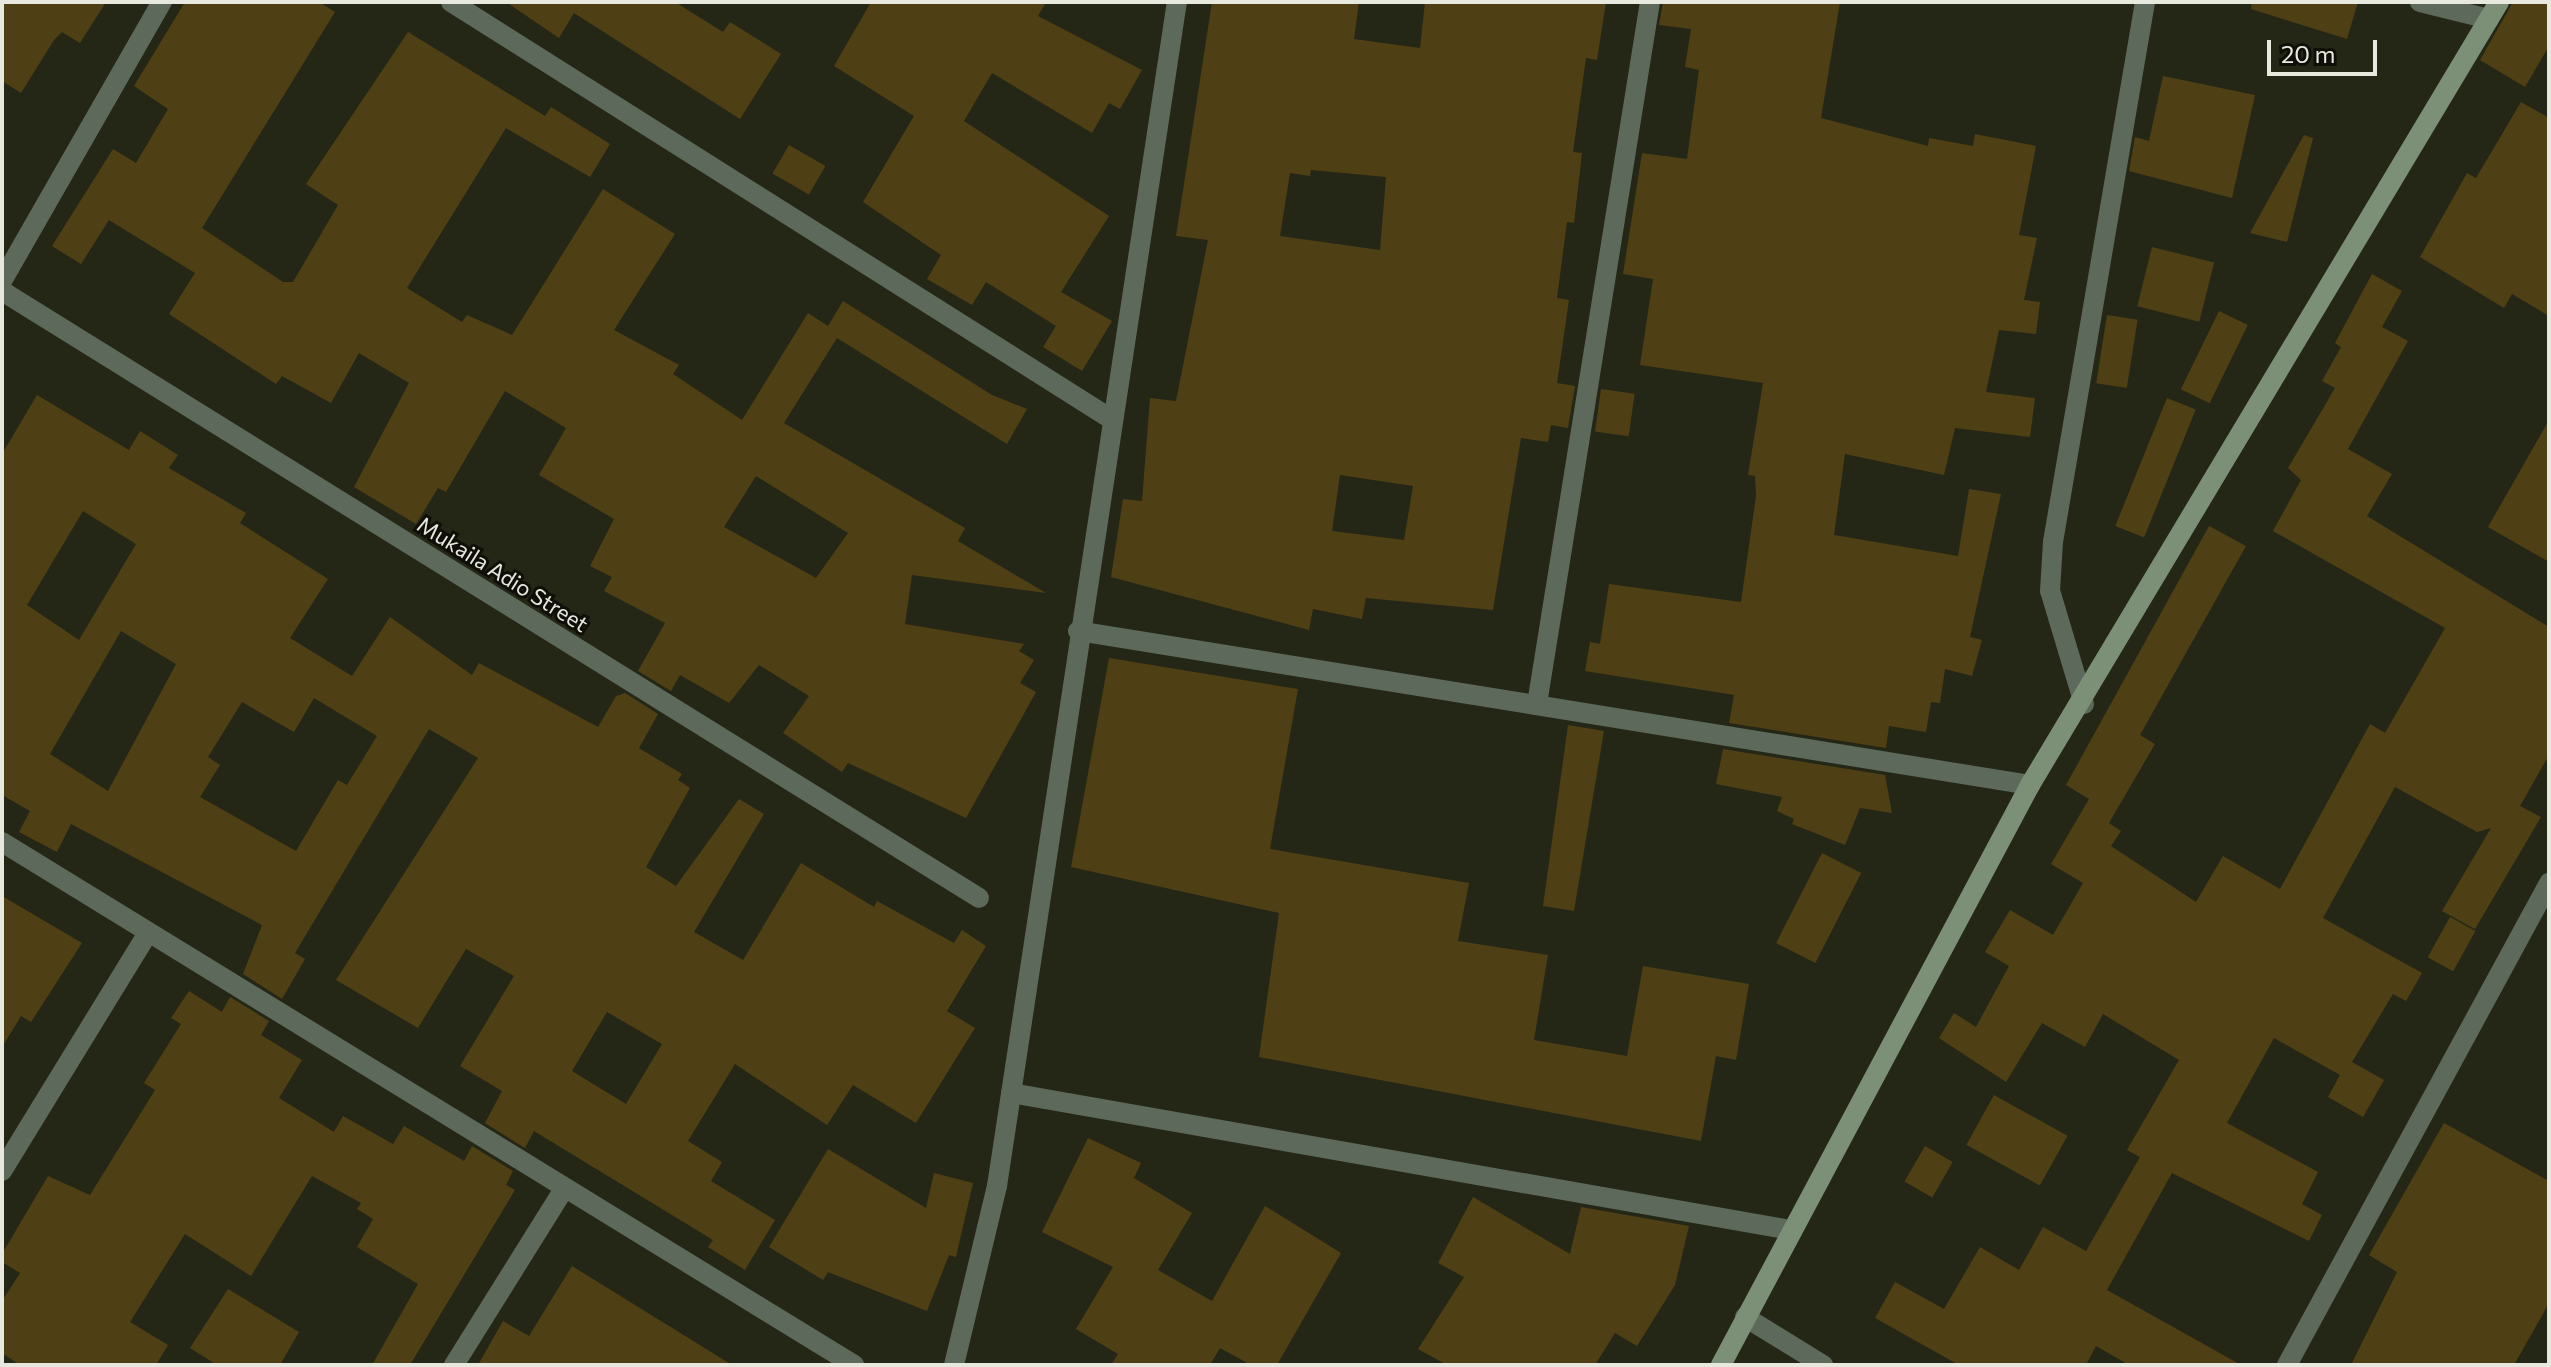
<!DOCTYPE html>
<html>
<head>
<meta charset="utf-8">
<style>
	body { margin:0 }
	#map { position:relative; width:2551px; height:1367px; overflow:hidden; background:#252716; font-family:Commissioner,sans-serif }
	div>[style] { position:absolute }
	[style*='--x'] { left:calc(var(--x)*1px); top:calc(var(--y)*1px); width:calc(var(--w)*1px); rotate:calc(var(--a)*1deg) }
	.building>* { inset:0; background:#4f3f14; transform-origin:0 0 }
	.street>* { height:20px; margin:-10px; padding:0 10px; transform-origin:10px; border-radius:10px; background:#5d695a }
	.secondary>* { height:20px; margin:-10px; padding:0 10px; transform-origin:10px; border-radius:10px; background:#7c8f77 }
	span { translate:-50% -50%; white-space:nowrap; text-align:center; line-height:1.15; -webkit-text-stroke:6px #0f0f08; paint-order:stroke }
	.street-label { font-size:22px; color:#e7e9de }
	.frame { position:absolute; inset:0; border:4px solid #e7e9de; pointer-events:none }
	.scale { position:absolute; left:2267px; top:40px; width:110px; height:36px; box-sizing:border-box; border:4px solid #e7e9de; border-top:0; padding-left:10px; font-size:24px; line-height:28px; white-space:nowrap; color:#e7e9de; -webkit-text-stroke:6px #0f0f08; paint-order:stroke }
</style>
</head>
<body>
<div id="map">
	<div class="building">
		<div style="clip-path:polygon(2px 2px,106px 2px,80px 43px,62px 32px,54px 40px,21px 93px,2px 81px)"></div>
		<div style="clip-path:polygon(evenodd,185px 2px,319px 2px,335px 12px,202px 228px,283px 282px,293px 282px,338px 205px,306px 184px,408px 32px,545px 116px,551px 107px,610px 144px,590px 177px,506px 128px,407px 288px,462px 322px,467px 315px,512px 335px,603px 189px,675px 234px,614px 330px,679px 365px,673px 374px,742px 420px,808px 313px,828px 326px,843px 301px,992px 395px,1027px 409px,1007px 444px,837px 338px,784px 423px,965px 528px,958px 541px,1046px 593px,912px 575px,905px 624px,1024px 644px,1019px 651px,1034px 660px,1020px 683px,1036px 692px,966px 818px,848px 763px,842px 772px,783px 733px,809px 696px,759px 665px,729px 703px,680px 675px,671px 691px,638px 671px,665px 623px,604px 591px,612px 577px,590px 566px,614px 519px,539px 475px,566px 428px,505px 391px,446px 492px,438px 488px,416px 524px,354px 487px,409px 383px,359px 353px,331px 403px,282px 376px,276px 384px,169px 314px,195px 273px,109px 220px,81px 264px,52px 246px,113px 149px,136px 163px,168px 109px,134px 86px,185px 2px,756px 476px,848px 533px,816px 578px,724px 527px,756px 476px)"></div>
		<div style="clip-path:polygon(506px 2px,675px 2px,723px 32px,730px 22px,781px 54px,740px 119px,574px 13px,559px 38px)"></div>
		<div style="clip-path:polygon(871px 2px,1046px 2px,1038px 16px,1142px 70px,1120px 109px,1109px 103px,1092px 133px,992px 73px,964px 121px,1109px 216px,1061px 292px,1112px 321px,1082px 371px,1043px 347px,1056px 326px,986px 282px,972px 305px,927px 279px,941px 255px,863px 202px,914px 116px,834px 66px)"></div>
		<div style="clip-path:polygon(evenodd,1212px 2px,1359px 2px,1354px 39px,1420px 48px,1425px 2px,1606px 2px,1597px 60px,1586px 58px,1573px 152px,1582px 153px,1574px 223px,1567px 222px,1557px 298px,1569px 300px,1557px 383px,1575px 386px,1568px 428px,1551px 425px,1548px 442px,1521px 438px,1493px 610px,1366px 598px,1362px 619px,1313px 609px,1309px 630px,1111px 577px,1123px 499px,1142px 501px,1150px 398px,1176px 401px,1208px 240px,1176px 236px,1212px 2px,1311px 170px,1386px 177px,1380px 250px,1280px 236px,1290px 173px,1310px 176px,1311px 170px,1212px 2px,1340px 475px,1413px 486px,1404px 540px,1332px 531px,1340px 475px)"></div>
		<div style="clip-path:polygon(1663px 2px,1840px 2px,1821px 118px,1928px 146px,1929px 138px,1973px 146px,1975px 134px,2036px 146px,2019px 235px,2037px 238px,2024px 300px,2040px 302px,2036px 334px,1999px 330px,1986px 392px,2035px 398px,2030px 437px,1955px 428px,1944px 475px,1845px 454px,1834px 535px,1958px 556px,1969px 489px,2001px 494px,1970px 637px,1982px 640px,1972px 676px,1945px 669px,1940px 703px,1931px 702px,1926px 732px,1889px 726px,1886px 748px,1729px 723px,1734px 695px,1585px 671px,1590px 642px,1600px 644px,1609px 584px,1741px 602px,1756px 496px,1755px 476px,1748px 475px,1763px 383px,1640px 365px,1653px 279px,1623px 274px,1642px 153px,1687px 159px,1699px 70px,1685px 67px,1691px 29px,1659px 25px)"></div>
		<div style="clip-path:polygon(2252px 2px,2358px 2px,2347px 39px,2251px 9px)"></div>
		<div style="clip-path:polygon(2513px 2px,2549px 2px,2549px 46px,2525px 87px,2480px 60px)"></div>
		<div style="clip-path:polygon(2163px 76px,2255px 95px,2232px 198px,2129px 171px,2135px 137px,2149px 141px)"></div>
		<div style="clip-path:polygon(2521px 102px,2549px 118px,2549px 316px,2512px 294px,2504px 308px,2420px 257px,2467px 173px,2476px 178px)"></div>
		<div style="clip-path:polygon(2304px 135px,2313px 138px,2287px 242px,2250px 233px)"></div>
		<div style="left:789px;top:145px;width:42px;height:33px;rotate:30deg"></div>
		<div style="left:2152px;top:247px;width:64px;height:61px;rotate:14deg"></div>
		<div style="clip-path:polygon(2372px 274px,2402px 291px,2382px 327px,2408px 341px,2348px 449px,2392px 474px,2367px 516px,2549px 627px,2549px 755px,2520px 806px,2541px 817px,2475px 929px,2442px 911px,2491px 828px,2477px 832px,2395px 787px,2323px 918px,2422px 973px,2406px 1001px,2393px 994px,2352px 1062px,2384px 1080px,2363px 1117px,2328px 1097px,2340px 1075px,2274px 1038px,2227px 1123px,2318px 1172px,2302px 1204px,2322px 1215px,2309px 1241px,2172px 1173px,2107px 1290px,2241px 1365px,2129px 1365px,2096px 1346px,2086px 1365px,1959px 1365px,1875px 1318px,1895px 1282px,1944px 1309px,1980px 1247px,2019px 1270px,2043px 1227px,2086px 1251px,2140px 1157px,2127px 1150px,2179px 1060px,2103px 1014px,2085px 1047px,2042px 1023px,2006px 1082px,1939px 1038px,1954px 1013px,1976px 1027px,2009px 966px,1985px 952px,2010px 910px,2053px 935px,2083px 883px,2051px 864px,2089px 799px,2066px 785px,2209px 526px,2246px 546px,2140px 735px,2155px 744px,2109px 823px,2121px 831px,2111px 846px,2196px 902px,2223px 856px,2280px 889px,2370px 724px,2385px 733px,2445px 628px,2273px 531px,2301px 480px,2288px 468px,2335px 388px,2322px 381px,2341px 347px,2335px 343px)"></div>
		<div style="left:2219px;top:311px;width:32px;height:87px;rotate:26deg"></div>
		<div style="left:2107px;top:315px;width:31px;height:69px;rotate:9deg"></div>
		<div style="left:1601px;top:389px;width:34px;height:43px;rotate:8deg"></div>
		<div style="clip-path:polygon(evenodd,37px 395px,129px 450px,140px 431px,178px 455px,169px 468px,246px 513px,240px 523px,328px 579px,290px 638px,352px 676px,390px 617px,472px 675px,479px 663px,598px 727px,616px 696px,625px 693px,658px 714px,639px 748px,682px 774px,678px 780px,690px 788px,646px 867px,676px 886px,739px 799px,764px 814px,694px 932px,743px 960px,801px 863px,874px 907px,877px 901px,954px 943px,962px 930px,986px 946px,947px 1011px,975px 1028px,916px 1123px,853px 1085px,827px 1125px,735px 1064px,688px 1141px,722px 1162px,711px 1181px,775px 1220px,745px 1270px,708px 1247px,713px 1240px,534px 1131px,525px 1148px,485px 1123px,502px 1091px,460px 1066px,514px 976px,466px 949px,418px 1028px,336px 980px,478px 758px,429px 729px,295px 953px,305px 959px,282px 999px,243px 974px,262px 925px,71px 824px,57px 852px,19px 832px,30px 811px,2px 795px,2px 454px,37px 395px,83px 511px,136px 544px,79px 640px,27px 605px,83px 511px,37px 395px,121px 631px,176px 664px,108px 791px,50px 754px,121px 631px,37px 395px,314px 698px,377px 736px,347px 785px,338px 780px,296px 851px,200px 797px,220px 765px,208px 757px,242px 702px,294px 732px,314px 698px,37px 395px,607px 1012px,662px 1044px,626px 1104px,572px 1071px,607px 1012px)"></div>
		<div style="left:2167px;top:398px;width:31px;height:138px;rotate:22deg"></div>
		<div style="clip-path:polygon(2549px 420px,2549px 562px,2488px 527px)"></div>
		<div style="clip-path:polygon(1109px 658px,1298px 689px,1270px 849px,1469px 883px,1458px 941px,1548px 955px,1534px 1040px,1627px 1056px,1643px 966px,1749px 984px,1736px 1060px,1716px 1056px,1701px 1141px,1259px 1057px,1279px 913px,1071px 867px)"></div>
		<div style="clip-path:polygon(1568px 725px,1604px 731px,1574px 911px,1543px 906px)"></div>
		<div style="clip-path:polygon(1723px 749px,1885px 775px,1892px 813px,1860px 808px,1845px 845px,1792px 824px,1794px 819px,1777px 811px,1782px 797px,1716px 784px)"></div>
		<div style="left:1822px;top:853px;width:44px;height:101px;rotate:27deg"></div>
		<div style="clip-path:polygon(2px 896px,82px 943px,31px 1022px,21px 1016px,2px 1047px)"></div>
		<div style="left:2450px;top:917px;width:29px;height:46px;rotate:29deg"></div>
		<div style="clip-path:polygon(189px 991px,222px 1012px,230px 997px,269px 1021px,261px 1035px,302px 1060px,279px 1098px,334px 1132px,343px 1116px,393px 1144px,404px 1126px,464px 1161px,472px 1146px,513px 1171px,506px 1185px,515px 1190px,410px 1365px,372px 1365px,418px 1284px,357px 1247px,373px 1219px,357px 1209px,361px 1203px,312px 1176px,251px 1276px,185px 1234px,130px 1322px,168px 1345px,156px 1365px,20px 1365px,2px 1353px,2px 1301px,20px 1273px,2px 1262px,2px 1254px,48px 1176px,90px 1195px,155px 1090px,144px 1083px,181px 1024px,171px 1018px)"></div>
		<div style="left:1994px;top:1095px;width:84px;height:57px;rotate:29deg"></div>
		<div style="clip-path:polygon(2444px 1123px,2549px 1181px,2549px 1303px,2514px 1365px,2351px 1365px,2397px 1272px,2369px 1255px)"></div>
		<div style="clip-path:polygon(1088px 1138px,1141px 1163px,1134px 1178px,1192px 1213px,1158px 1270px,1212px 1301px,1265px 1206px,1341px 1253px,1277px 1365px,1251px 1365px,1220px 1348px,1210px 1365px,1111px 1365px,1118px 1354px,1076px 1329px,1113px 1267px,1042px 1232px)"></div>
		<div style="left:1925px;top:1146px;width:32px;height:41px;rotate:30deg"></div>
		<div style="clip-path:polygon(828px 1149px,926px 1208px,934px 1173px,973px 1183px,956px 1257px,949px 1255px,927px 1311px,828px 1272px,823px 1280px,769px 1247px)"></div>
		<div style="clip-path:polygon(1473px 1197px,1570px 1254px,1581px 1207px,1689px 1226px,1675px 1285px,1637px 1346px,1615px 1333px,1595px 1365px,1447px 1365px,1418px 1349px,1464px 1277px,1438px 1263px)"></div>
		<div style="clip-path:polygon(572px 1266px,732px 1365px,478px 1365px,503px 1321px,529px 1336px)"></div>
		<div style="clip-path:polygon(228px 1289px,299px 1332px,280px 1365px,217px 1365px,190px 1348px)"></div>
	</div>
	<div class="street">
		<div style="--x:451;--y:2;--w:777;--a:32.28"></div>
		<div style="--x:2420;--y:2;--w:71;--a:13.8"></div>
		<div style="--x:2;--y:281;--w:322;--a:-60.2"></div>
		<div style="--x:2;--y:291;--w:1150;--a:31.85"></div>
		<div style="--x:1078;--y:631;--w:964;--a:9.19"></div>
		<div style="--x:1537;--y:704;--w:711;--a:-80.86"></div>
		<div style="--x:2084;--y:704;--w:118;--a:-106.7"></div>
		<div style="--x:2050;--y:591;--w:49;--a:-86.5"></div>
		<div style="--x:2053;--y:542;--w:548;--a:-80.33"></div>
		<div style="--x:2;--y:842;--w:1000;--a:31.54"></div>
		<div style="--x:1011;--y:1093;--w:791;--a:9.97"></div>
		<div style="--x:2;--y:1171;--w:278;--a:-58.5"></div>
		<div style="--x:1745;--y:1317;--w:92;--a:31.6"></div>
		<div style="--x:454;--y:1365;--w:204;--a:-58"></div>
		<div style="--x:954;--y:1365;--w:184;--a:-76.5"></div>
		<div style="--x:997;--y:1186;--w:1198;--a:-81.36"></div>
		<div style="--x:2287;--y:1365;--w:549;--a:-61.47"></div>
	</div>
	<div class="secondary">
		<div style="--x:1721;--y:1365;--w:657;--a:-61.95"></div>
		<div style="--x:2030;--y:785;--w:913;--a:-59.08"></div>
	</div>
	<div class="street-label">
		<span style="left:503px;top:574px;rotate:32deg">Mukaila Adio Street</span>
	</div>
	<div class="frame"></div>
	<div class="scale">20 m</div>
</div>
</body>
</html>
